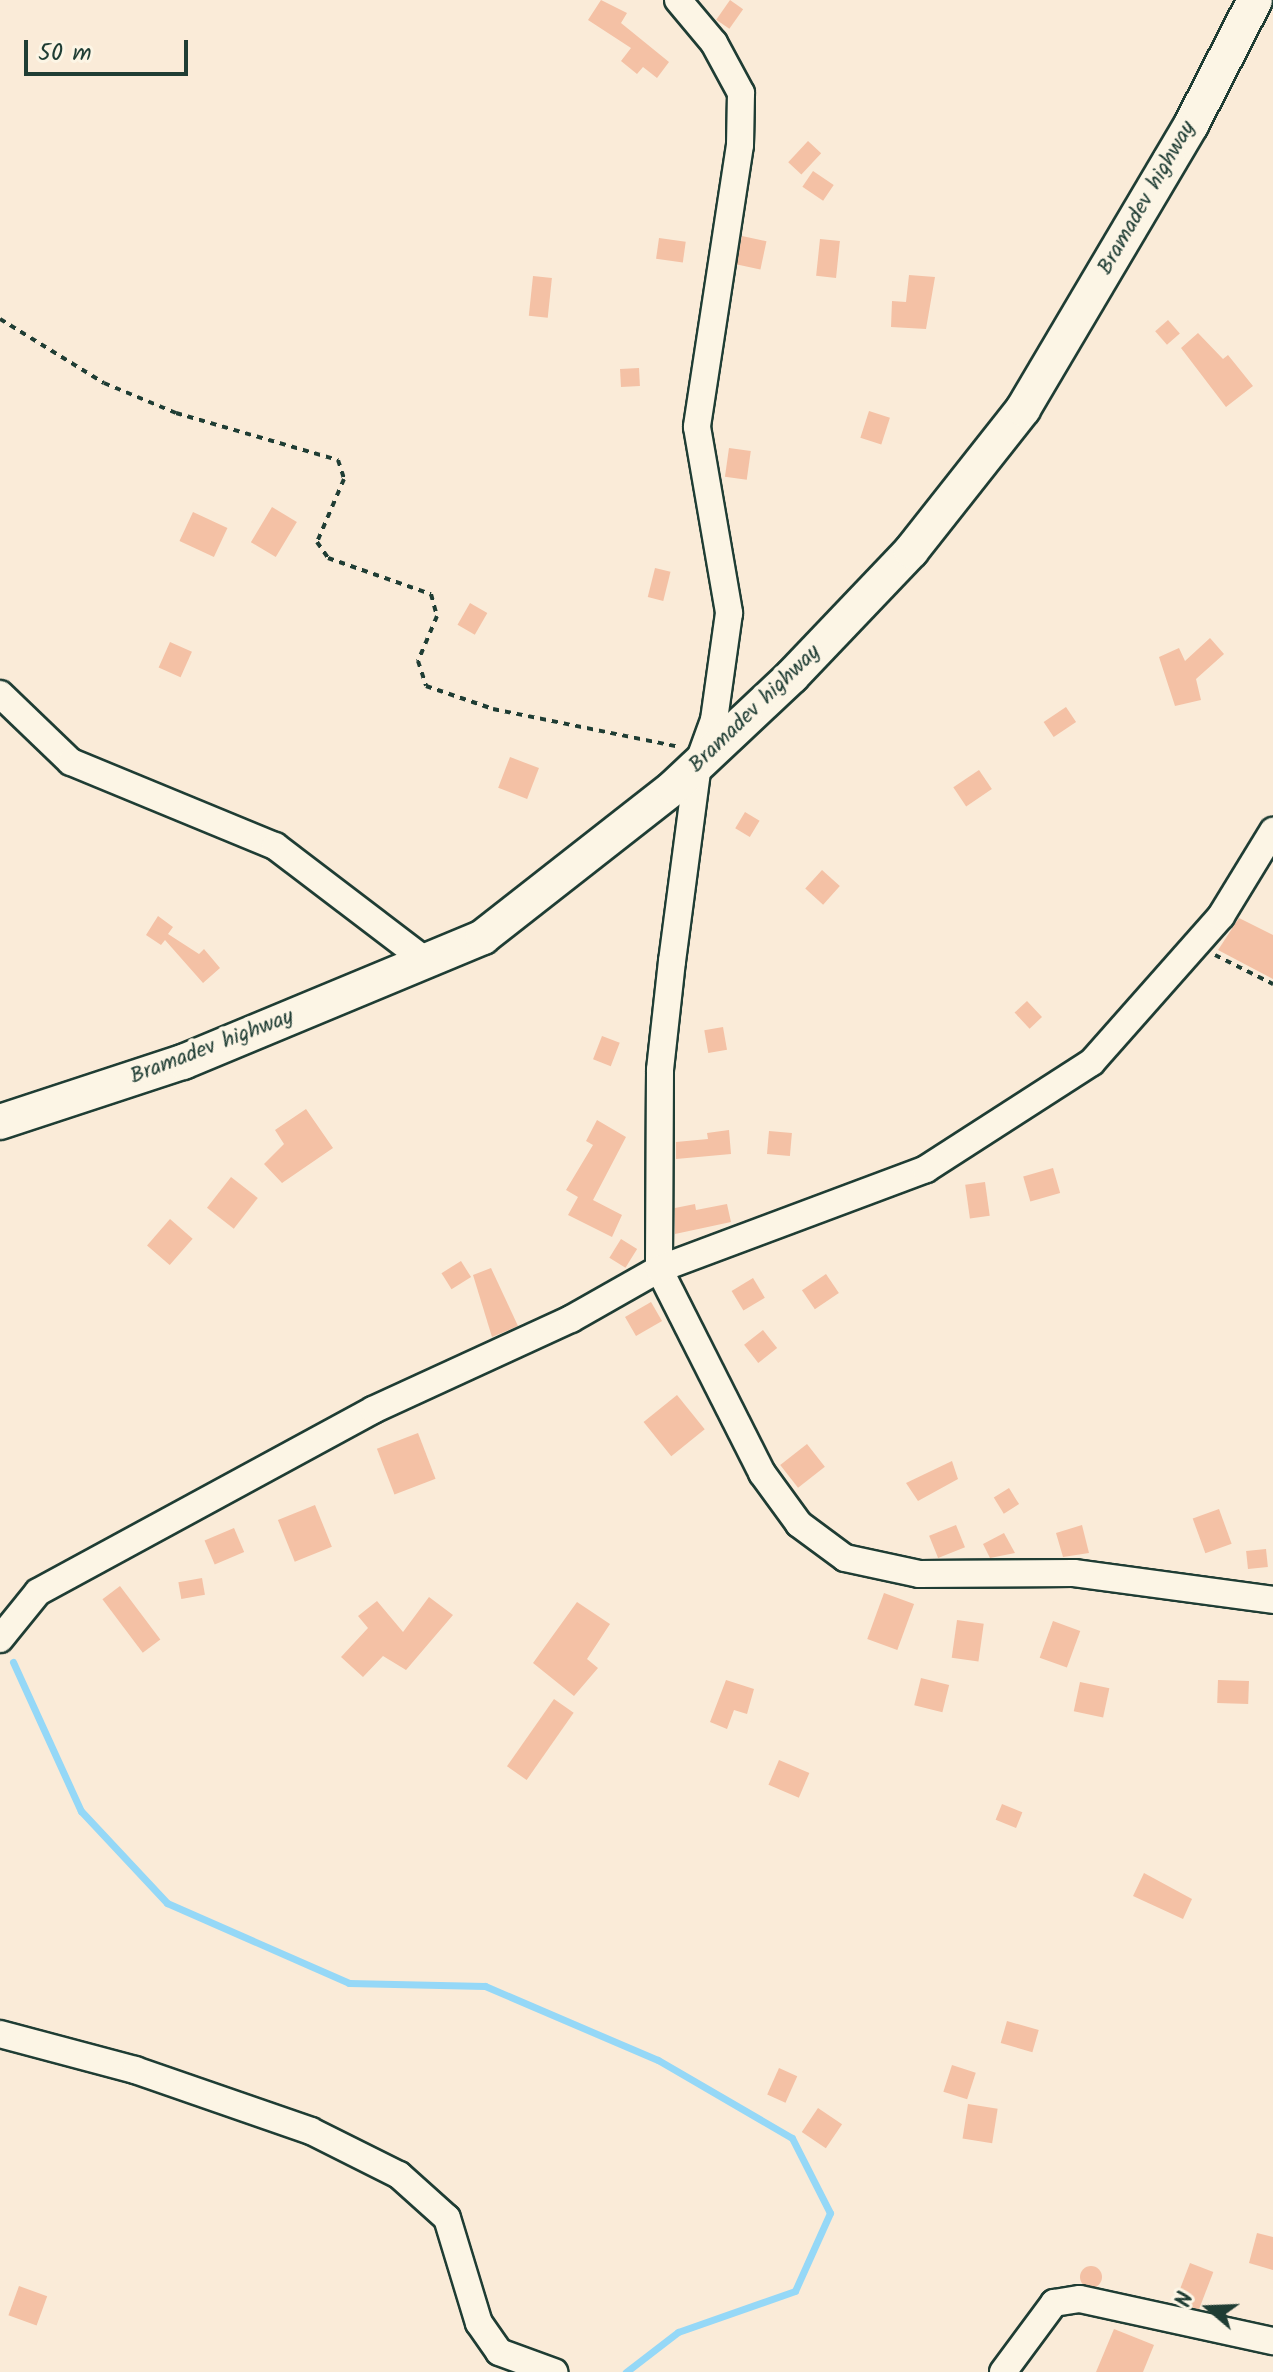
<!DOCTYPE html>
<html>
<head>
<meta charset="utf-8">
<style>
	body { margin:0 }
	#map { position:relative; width:1273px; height:2372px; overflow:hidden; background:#faebd8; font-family:Kalam,sans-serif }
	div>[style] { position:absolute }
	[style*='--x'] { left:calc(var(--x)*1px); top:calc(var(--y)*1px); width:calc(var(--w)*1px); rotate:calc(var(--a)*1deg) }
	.stream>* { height:7px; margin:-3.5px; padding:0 3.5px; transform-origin:3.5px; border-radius:3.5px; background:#95d8f7 }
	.building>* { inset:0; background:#f4c1a5; transform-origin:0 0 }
	.round { border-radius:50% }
	.path>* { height:4px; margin-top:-2px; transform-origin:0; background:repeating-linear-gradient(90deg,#1f3d34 0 6px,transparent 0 12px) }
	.roads { filter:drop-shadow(2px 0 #1f3d34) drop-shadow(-2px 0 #1f3d34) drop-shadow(0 2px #1f3d34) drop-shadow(0 -2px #1f3d34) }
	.minor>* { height:26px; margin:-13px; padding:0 13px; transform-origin:13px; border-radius:13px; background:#fcf5e5 }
	.tertiary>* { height:34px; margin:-17px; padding:0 17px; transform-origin:17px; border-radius:17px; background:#fcf5e5 }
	span { translate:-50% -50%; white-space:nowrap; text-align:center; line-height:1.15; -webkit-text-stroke:8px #fcf5e5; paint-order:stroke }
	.street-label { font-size:22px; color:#1f3d34 }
	.north { position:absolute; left:1169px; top:2268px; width:80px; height:80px; -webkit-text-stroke:6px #fcf5e5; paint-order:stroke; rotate:289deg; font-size:22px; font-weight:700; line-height:32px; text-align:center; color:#1f3d34 }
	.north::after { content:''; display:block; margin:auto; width:28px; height:36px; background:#1f3d34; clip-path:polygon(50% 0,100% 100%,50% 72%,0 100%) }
	.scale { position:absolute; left:24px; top:40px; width:164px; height:36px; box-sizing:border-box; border:4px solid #1f3d34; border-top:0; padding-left:10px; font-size:24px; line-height:28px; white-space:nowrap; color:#1f3d34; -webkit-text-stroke:6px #fcf5e5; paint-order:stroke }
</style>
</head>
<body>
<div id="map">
	<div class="stream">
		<div style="--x:13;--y:1662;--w:164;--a:65.5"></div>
		<div style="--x:81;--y:1811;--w:126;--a:46.9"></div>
		<div style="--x:167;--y:1903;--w:199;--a:23.7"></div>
		<div style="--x:349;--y:1983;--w:136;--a:1.3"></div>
		<div style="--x:485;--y:1986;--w:188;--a:23.2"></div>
		<div style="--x:658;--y:2060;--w:155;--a:30.2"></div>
		<div style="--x:792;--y:2138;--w:84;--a:63.1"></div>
		<div style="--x:830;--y:2213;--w:85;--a:114.2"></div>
		<div style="--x:795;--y:2291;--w:124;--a:160.7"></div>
		<div style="--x:678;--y:2332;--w:66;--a:142.4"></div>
	</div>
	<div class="building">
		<div style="clip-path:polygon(601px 0,627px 13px,621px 23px,669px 62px,657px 78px,643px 67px,637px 74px,621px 61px,631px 48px,588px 20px)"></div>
		<div style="left:730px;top:0;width:16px;height:24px;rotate:35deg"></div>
		<div style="left:808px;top:141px;width:18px;height:29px;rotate:43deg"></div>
		<div style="left:813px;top:171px;width:25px;height:19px;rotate:34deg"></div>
		<div style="left:742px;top:236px;width:25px;height:29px;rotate:12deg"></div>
		<div style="left:659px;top:238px;width:27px;height:21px;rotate:8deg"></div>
		<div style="left:820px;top:239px;width:20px;height:37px;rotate:6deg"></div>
		<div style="clip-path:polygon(909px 275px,935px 277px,926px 329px,891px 327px,892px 301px,906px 302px)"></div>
		<div style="left:533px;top:276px;width:19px;height:40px;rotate:6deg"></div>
		<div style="left:1168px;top:320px;width:18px;height:17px;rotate:49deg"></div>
		<div style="clip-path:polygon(1198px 333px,1223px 359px,1228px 355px,1253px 386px,1226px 407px,1181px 348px)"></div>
		<div style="left:639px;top:368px;width:18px;height:19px;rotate:87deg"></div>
		<div style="left:869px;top:411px;width:22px;height:28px;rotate:18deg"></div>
		<div style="left:729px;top:448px;width:22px;height:29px;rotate:8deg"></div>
		<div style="left:272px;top:507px;width:29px;height:41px;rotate:31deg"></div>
		<div style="left:193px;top:512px;width:38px;height:32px;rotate:25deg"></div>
		<div style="left:655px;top:568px;width:16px;height:30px;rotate:14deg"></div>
		<div style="left:470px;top:603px;width:20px;height:25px;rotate:30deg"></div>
		<div style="clip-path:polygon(1210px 638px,1224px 654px,1196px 679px,1201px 700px,1175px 706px,1159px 657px,1179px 648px,1185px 661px)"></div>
		<div style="left:170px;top:642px;width:24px;height:28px;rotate:24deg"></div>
		<div style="left:1066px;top:707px;width:18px;height:27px;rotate:56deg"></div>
		<div style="left:510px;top:757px;width:31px;height:33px;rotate:21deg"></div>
		<div style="left:979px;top:770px;width:23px;height:31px;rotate:56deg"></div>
		<div style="left:745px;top:812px;width:17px;height:19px;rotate:31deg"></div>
		<div style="left:822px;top:870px;width:24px;height:25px;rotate:42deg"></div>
		<div style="clip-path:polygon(158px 916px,173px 927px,168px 934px,199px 954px,204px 949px,220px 968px,203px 983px,165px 940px,161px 945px,146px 935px)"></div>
		<div style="clip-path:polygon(1239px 918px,1273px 935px,1273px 979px,1218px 950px)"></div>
		<div style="left:1027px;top:1001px;width:22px;height:17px;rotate:47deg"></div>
		<div style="left:723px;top:1027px;width:23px;height:19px;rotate:80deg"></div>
		<div style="left:602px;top:1036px;width:19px;height:25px;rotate:21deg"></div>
		<div style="clip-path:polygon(306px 1109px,333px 1148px,282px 1183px,264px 1164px,284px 1144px,275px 1130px)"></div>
		<div style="clip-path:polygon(597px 1120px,626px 1137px,593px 1200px,622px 1215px,612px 1237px,568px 1215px,578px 1197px,566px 1190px,593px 1145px,586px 1141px)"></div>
		<div style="clip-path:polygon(729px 1130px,731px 1154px,676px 1159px,676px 1142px,708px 1139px,707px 1133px)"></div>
		<div style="left:769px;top:1131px;width:23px;height:23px;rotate:5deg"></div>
		<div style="left:1053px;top:1168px;width:26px;height:31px;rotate:74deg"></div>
		<div style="left:231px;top:1177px;width:34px;height:39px;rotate:38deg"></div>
		<div style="left:985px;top:1182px;width:34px;height:20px;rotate:82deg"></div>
		<div style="clip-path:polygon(695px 1204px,696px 1210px,727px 1204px,731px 1222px,675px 1234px,675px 1208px)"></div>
		<div style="left:170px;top:1219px;width:30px;height:35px;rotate:41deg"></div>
		<div style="left:621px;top:1239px;width:19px;height:22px;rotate:32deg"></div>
		<div style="left:461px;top:1261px;width:19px;height:23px;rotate:58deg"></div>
		<div style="clip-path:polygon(491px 1268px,518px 1326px,492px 1337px,473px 1275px)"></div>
		<div style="left:826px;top:1274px;width:23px;height:29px;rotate:56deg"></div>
		<div style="left:753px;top:1278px;width:23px;height:25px;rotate:59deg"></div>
		<div style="left:651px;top:1302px;width:22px;height:30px;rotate:60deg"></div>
		<div style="left:763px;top:1330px;width:23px;height:24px;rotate:52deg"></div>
		<div style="left:677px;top:1395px;width:44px;height:43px;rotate:51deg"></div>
		<div style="left:418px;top:1433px;width:49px;height:44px;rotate:69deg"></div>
		<div style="left:807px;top:1444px;width:29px;height:34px;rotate:52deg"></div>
		<div style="clip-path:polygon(952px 1461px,958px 1479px,918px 1501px,906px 1483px)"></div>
		<div style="left:1009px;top:1488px;width:19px;height:18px;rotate:58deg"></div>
		<div style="left:315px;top:1505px;width:45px;height:40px;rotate:68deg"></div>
		<div style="left:1219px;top:1509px;width:37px;height:28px;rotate:70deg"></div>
		<div style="left:956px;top:1525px;width:24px;height:29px;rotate:68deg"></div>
		<div style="clip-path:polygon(1082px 1525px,1089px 1553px,1063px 1557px,1056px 1533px)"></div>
		<div style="left:234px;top:1528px;width:26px;height:32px;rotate:67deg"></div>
		<div style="clip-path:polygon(1004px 1533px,1015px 1553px,990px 1558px,983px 1544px)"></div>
		<div style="left:1266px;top:1549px;width:18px;height:20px;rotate:84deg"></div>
		<div style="left:202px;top:1578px;width:17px;height:24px;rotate:80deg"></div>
		<div style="left:120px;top:1586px;width:67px;height:22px;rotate:53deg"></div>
		<div style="left:884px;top:1593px;width:32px;height:49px;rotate:20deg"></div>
		<div style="clip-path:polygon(429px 1597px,453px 1615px,406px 1670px,383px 1656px,363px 1677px,341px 1657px,368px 1628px,358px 1616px,377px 1601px,403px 1632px)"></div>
		<div style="clip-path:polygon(577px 1602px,610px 1624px,587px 1659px,598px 1668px,574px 1696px,533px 1663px)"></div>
		<div style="left:957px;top:1620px;width:27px;height:38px;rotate:8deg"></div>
		<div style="left:1053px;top:1621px;width:29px;height:39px;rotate:20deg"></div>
		<div style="left:921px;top:1678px;width:29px;height:28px;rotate:14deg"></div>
		<div style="clip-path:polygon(726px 1680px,754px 1689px,747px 1714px,734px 1710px,727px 1729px,710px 1722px)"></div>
		<div style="left:1218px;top:1680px;width:31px;height:23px;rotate:2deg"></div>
		<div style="left:1080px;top:1682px;width:30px;height:30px;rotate:12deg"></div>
		<div style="left:554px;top:1699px;width:24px;height:82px;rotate:35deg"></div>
		<div style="left:779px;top:1760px;width:33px;height:27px;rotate:23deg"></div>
		<div style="left:1002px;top:1804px;width:22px;height:17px;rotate:22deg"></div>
		<div style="clip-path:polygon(1144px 1873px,1192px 1899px,1183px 1919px,1133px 1896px)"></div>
		<div style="left:1007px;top:2021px;width:33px;height:23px;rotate:16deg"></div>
		<div style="left:952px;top:2065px;width:25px;height:28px;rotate:18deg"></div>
		<div style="left:779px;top:2068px;width:20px;height:29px;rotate:24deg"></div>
		<div style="left:968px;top:2104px;width:30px;height:35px;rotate:9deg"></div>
		<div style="left:818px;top:2108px;width:29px;height:29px;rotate:34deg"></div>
		<div style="clip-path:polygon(1257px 2233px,1273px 2237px,1273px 2270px,1249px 2263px)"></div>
		<div style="left:1190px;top:2263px;width:25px;height:41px;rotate:21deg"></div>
		<div class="round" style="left:1080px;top:2266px;width:22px;height:22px"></div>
		<div style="left:19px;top:2286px;width:30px;height:31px;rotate:20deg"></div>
		<div style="clip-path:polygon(1114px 2329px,1154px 2345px,1143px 2372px,1096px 2372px)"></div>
	</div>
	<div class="path">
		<div style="--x:0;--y:319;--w:122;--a:31.6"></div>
		<div style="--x:104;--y:383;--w:78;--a:22.6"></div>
		<div style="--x:176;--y:413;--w:169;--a:16.2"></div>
		<div style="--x:338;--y:460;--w:20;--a:72"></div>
		<div style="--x:344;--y:479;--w:69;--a:113.2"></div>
		<div style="--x:317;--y:542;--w:19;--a:55"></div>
		<div style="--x:328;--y:558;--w:109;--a:19.3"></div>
		<div style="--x:431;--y:594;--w:23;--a:75"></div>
		<div style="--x:437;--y:616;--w:49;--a:112.9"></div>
		<div style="--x:418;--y:661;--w:26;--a:72"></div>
		<div style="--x:426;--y:686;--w:71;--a:18.9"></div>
		<div style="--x:493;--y:709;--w:190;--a:11.5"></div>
		<div style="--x:1215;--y:955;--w:65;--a:26.6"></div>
	</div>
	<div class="roads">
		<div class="minor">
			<div style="--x:678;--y:0;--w:56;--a:50.1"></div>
			<div style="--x:714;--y:43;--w:57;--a:61.6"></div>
			<div style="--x:741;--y:93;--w:52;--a:91.1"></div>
			<div style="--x:740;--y:145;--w:285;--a:98.7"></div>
			<div style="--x:697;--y:427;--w:189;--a:80.2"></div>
			<div style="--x:729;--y:613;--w:108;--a:98"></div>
			<div style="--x:714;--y:720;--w:47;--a:110"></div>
			<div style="--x:698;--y:764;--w:199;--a:97.5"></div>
			<div style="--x:672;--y:961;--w:110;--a:96.3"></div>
			<div style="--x:660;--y:1070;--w:199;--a:90.3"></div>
			<div style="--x:659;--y:1269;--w:229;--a:63.2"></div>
			<div style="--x:762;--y:1473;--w:63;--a:54"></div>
			<div style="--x:799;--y:1524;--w:57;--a:36.5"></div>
			<div style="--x:845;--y:1558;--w:76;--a:12.2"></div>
			<div style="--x:919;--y:1574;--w:155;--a:-0.4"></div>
			<div style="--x:1074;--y:1573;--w:201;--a:7.7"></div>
			<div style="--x:0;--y:694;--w:98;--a:43.8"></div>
			<div style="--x:71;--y:762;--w:221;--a:22.4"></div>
			<div style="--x:275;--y:846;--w:190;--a:37.3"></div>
			<div style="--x:0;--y:1639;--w:60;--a:-51"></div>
			<div style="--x:38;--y:1592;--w:381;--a:-28.5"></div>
			<div style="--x:373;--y:1410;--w:218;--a:-24.7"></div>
			<div style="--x:571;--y:1319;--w:101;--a:-29.6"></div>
			<div style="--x:659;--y:1269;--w:285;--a:-20.5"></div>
			<div style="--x:926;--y:1169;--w:197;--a:-32.8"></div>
			<div style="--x:1092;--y:1062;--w:195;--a:-48.5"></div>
			<div style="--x:1221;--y:916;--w:100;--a:-58.5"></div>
			<div style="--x:0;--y:2034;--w:140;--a:14.9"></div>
			<div style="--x:135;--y:2070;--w:186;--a:19.1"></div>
			<div style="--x:311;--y:2131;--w:98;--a:26.6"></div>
			<div style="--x:399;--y:2175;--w:64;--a:41.9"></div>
			<div style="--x:447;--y:2218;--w:110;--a:73.1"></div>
			<div style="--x:479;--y:2323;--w:35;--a:55"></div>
			<div style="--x:499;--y:2352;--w:59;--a:20"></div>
			<div style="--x:1003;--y:2372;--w:86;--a:-53.5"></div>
			<div style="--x:1054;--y:2303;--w:26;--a:-9"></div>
			<div style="--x:1080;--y:2299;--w:198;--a:12.3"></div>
		</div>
		<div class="tertiary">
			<div style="--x:0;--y:1122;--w:193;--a:-18.2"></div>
			<div style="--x:183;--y:1062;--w:325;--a:-22.6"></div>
			<div style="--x:483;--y:937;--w:243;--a:-38.1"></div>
			<div style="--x:674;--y:787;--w:162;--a:-43.2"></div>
			<div style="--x:792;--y:676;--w:173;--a:-46.4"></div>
			<div style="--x:911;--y:551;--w:181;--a:-51.7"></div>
			<div style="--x:1023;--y:409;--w:330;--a:-59.4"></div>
			<div style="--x:1191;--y:125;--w:140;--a:-62.9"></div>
		</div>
	</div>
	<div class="street-label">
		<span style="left:1147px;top:198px;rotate:-60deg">Bramadev highway</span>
		<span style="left:755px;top:709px;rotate:-44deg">Bramadev highway</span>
		<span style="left:212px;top:1047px;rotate:-21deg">Bramadev highway</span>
	</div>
	<div class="north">N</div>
	<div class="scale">50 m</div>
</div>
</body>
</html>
